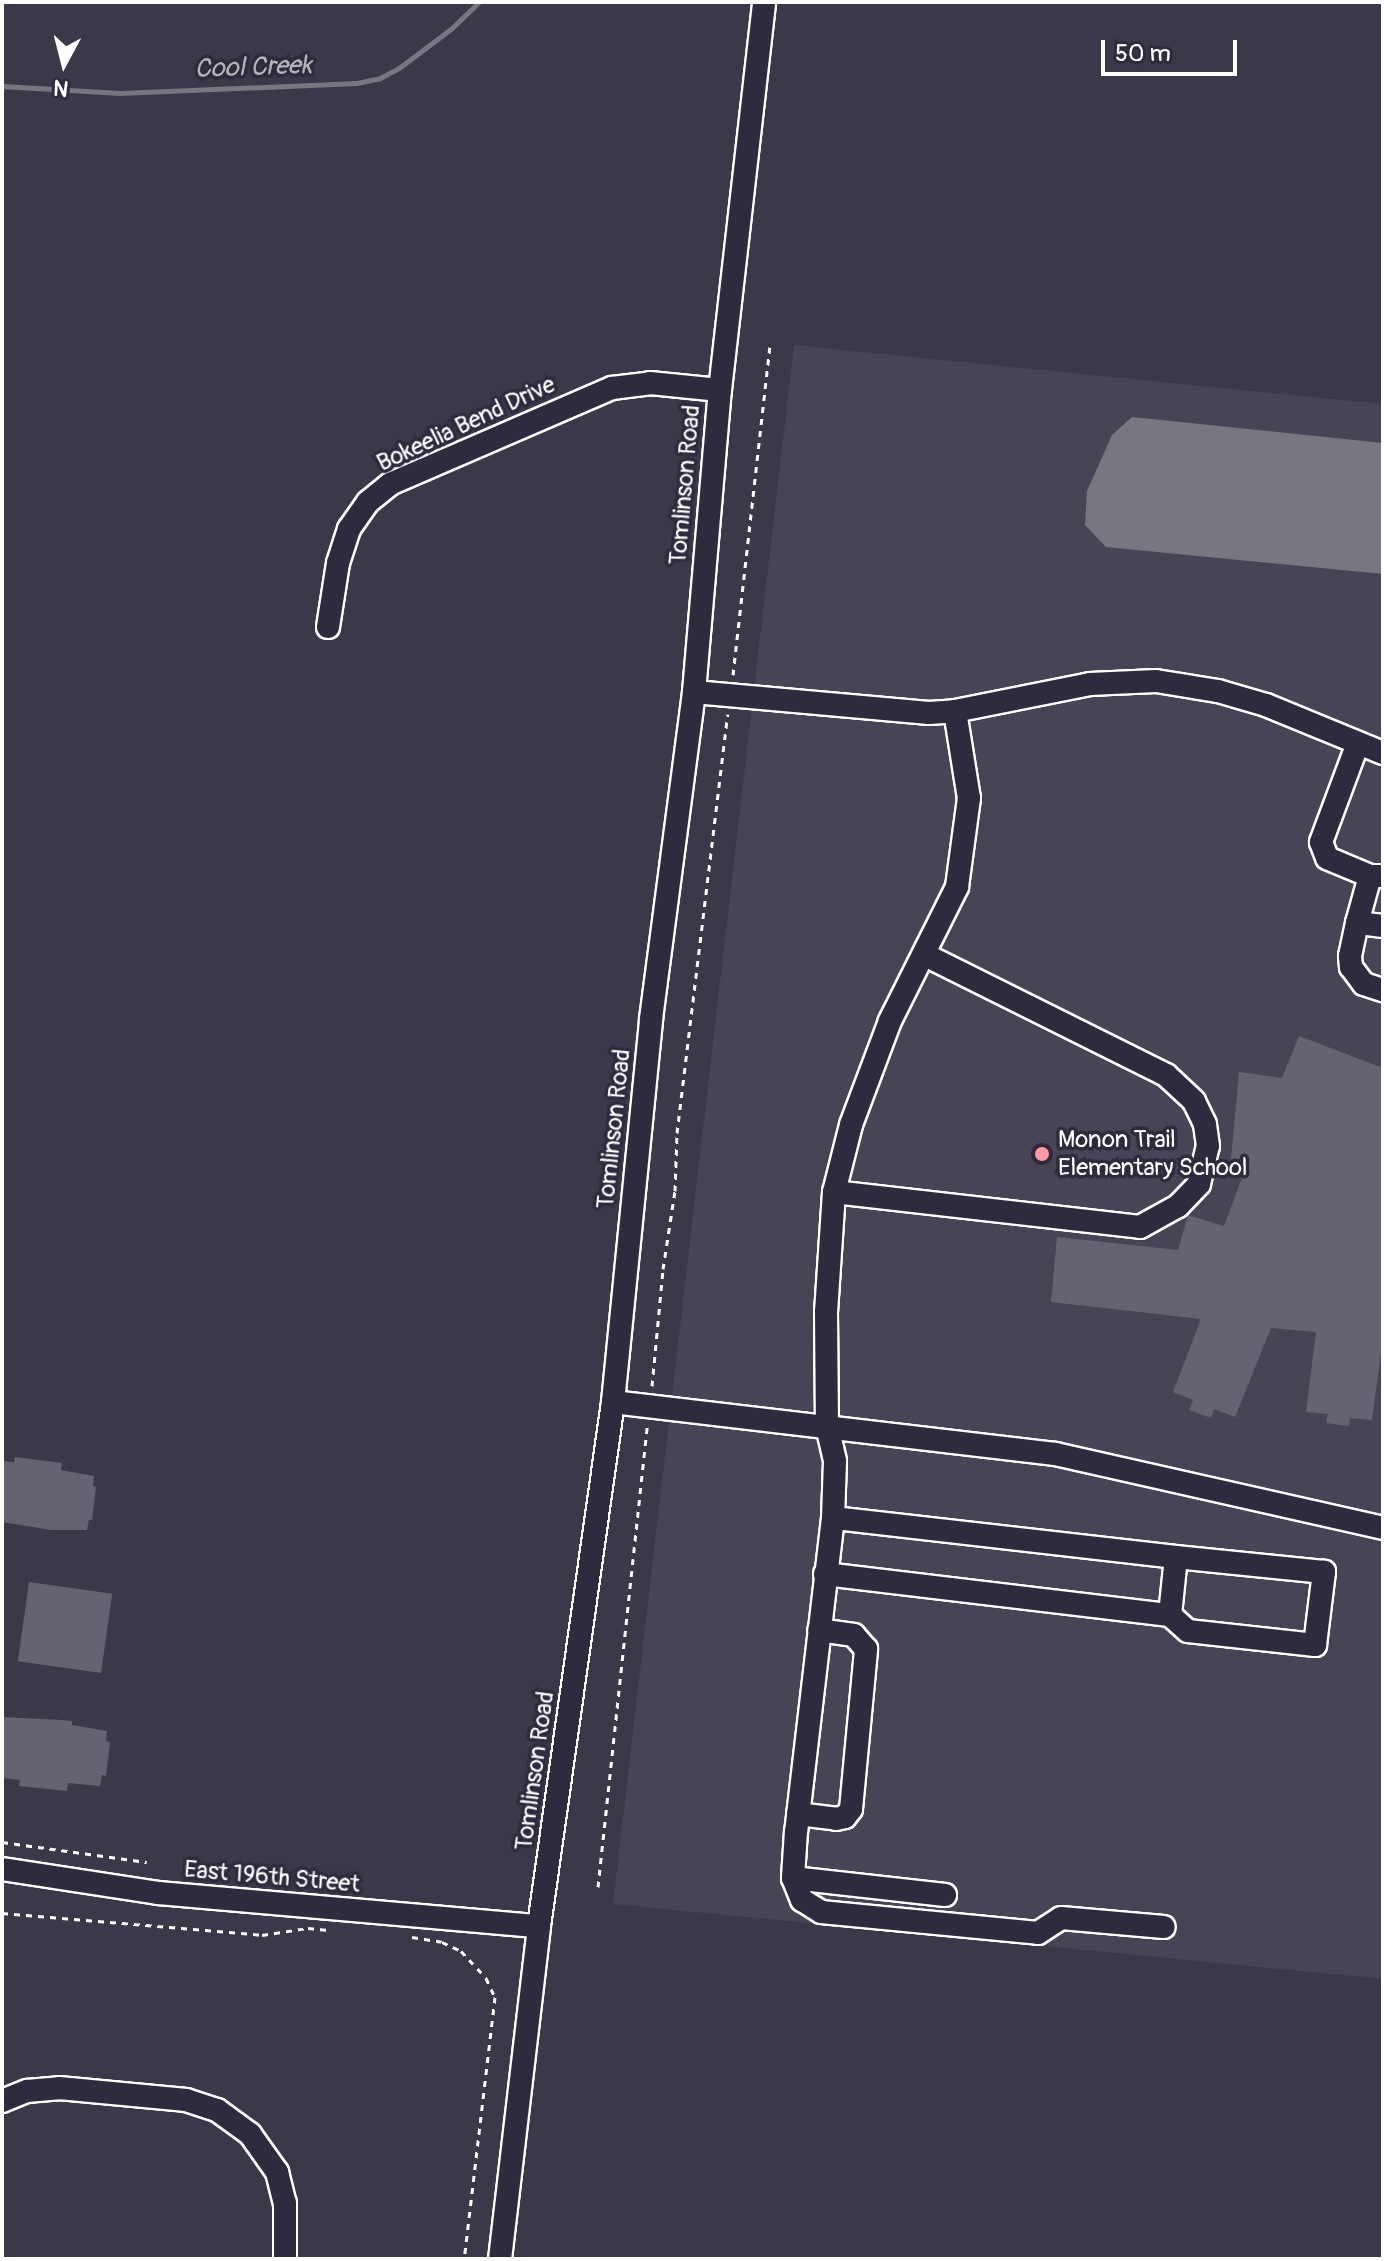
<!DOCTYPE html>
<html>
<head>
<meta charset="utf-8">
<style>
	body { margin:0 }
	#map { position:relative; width:1385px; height:2261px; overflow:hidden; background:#3c3749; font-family:Pangolin,sans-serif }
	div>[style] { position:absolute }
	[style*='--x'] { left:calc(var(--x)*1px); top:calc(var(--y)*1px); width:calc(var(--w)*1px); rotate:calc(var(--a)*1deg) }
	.built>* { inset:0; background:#494455 }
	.water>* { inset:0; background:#797682 }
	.stream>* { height:5px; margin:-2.5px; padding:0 2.5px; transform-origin:2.5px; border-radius:2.5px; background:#797682 }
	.building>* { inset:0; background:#666270; transform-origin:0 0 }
	.path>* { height:3px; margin-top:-1.5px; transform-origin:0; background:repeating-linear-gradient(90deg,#fff 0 6px,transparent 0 12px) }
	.roads { filter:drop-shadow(2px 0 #fff) drop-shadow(-2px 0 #fff) drop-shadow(0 2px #fff) drop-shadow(0 -2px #fff) }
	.minor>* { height:22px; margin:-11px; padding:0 11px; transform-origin:11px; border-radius:11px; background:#2f2a3d }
	.dots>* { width:22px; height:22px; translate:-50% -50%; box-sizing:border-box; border:4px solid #2f2a3d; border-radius:50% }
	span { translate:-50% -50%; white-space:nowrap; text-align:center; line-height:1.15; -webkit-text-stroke:7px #2f2a3d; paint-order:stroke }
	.street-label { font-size:24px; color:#fff }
	.poi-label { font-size:24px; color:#fff }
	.left { translate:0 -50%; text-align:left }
	.water-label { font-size:26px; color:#b5b4ba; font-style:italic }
	.frame { position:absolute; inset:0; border:4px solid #fff; pointer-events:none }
	.north { position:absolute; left:24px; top:24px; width:80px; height:80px; -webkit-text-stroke:6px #2f2a3d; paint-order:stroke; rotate:187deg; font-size:22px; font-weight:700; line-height:32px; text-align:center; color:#fff }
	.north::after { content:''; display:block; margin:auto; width:28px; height:36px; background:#fff; clip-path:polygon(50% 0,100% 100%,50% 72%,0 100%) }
	.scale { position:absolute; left:1101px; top:40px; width:136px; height:36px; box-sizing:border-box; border:4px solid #fff; border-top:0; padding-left:10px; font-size:24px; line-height:28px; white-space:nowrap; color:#fff; -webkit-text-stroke:6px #2f2a3d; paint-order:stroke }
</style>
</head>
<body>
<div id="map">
	<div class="built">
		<div style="clip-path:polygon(794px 345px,1383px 404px,1383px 1979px,613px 1904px)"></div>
	</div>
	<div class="water">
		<div style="clip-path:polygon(1132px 417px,1383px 443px,1383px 574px,1106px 547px,1085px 525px,1087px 491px,1112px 435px)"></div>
	</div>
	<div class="stream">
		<div style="--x:2;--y:86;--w:118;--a:3.4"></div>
		<div style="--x:120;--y:93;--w:237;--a:-2.4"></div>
		<div style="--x:357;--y:83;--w:24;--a:-12"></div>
		<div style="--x:380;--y:78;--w:21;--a:-28"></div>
		<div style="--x:399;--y:68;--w:66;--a:-37"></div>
		<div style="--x:452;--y:28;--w:37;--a:-44"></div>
	</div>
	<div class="building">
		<div style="clip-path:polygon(1299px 1036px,1383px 1068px,1383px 1339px,1372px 1420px,1350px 1418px,1349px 1426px,1326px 1423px,1328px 1414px,1306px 1412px,1316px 1332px,1271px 1328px,1235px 1417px,1214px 1409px,1211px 1418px,1189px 1410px,1193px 1400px,1173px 1392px,1201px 1319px,1051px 1302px,1057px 1237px,1178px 1250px,1188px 1215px,1224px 1226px,1248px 1162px,1231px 1159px,1239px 1072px,1282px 1078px)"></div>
		<div style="clip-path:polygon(15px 1457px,62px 1463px,61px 1470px,94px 1476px,93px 1486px,96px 1487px,92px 1520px,89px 1520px,87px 1530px,51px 1530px,2px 1522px,2px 1461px,14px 1462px)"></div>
		<div style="left:29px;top:1582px;width:84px;height:80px;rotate:8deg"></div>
		<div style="clip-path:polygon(2px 1717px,62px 1720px,72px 1721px,72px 1725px,107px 1731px,106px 1741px,110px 1742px,106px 1776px,102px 1775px,100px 1786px,68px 1783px,67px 1791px,19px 1786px,20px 1780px,2px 1778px)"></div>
	</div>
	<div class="path">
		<div style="--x:733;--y:675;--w:331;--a:-83.6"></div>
		<div style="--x:652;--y:1386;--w:118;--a:-84.6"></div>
		<div style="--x:663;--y:1269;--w:79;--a:-81.3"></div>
		<div style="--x:675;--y:1191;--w:58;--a:-88"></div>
		<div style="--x:677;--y:1133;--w:422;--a:-83.1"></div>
		<div style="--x:2;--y:1842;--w:146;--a:7.9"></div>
		<div style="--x:598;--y:1887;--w:465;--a:-83.9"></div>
		<div style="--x:2;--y:1913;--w:261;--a:4.8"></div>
		<div style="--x:262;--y:1935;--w:47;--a:-8.7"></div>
		<div style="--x:308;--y:1928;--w:20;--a:6"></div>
		<div style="--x:412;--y:1937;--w:30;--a:9"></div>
		<div style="--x:442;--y:1942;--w:21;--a:25"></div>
		<div style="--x:461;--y:1951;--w:37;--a:47"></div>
		<div style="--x:486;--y:1978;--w:21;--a:65"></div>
		<div style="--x:495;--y:1997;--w:264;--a:96.7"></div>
	</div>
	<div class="roads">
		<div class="minor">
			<div style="--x:328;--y:627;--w:65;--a:-81.1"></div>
			<div style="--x:338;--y:563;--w:36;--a:-72"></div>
			<div style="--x:349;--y:529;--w:33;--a:-55"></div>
			<div style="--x:368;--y:502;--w:28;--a:-39"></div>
			<div style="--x:390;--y:484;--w:242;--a:-23.4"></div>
			<div style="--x:612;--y:388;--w:38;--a:-7"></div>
			<div style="--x:650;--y:383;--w:70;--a:5.7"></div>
			<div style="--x:694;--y:692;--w:236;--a:5.1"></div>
			<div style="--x:929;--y:713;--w:26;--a:-4"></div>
			<div style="--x:955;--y:711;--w:138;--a:-11.3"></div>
			<div style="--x:1090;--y:684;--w:66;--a:-2.6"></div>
			<div style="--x:1156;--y:681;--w:63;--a:9.2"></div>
			<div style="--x:1218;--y:691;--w:50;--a:16.3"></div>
			<div style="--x:1266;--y:705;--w:126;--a:22.3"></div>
			<div style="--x:955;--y:711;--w:88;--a:80.9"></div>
			<div style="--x:969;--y:798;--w:90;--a:97.7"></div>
			<div style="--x:957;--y:887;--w:150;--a:116.6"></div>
			<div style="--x:890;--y:1021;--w:111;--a:110.6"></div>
			<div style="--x:851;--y:1125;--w:69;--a:104.2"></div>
			<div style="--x:834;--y:1192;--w:120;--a:93.8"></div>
			<div style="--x:826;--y:1312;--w:114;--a:89.5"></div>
			<div style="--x:827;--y:1426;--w:36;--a:77"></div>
			<div style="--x:835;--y:1461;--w:57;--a:92"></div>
			<div style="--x:833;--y:1518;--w:315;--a:96.7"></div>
			<div style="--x:796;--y:1831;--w:47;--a:93.7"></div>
			<div style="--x:793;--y:1878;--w:24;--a:68"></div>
			<div style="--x:802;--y:1900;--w:22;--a:32"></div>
			<div style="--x:821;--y:1912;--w:218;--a:5.5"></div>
			<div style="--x:1038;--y:1933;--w:27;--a:-33"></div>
			<div style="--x:1061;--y:1918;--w:103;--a:5"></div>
			<div style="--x:1358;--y:743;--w:106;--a:110.5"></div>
			<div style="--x:1321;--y:842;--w:17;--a:69"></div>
			<div style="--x:1327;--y:858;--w:47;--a:22.7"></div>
			<div style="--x:1357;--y:923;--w:49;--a:-74.5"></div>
			<div style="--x:1370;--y:876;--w:12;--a:0"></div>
			<div style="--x:1383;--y:926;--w:26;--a:-173"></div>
			<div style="--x:1357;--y:923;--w:34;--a:102"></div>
			<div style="--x:1350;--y:956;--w:11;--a:85"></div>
			<div style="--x:1351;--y:967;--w:21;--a:53"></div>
			<div style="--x:1364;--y:984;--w:20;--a:18"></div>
			<div style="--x:834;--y:1192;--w:308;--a:6.5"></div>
			<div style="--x:1140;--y:1227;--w:43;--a:-28.9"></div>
			<div style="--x:1178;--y:1206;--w:30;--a:-46"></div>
			<div style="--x:1199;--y:1184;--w:39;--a:-77"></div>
			<div style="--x:1208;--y:1146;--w:22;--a:-98"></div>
			<div style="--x:1205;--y:1124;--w:25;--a:-116"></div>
			<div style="--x:1194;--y:1101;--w:38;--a:-137"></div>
			<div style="--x:1166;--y:1075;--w:269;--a:-153.5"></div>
			<div style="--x:613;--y:1402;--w:445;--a:6.7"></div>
			<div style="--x:1055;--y:1454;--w:336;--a:12.7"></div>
			<div style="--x:825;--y:1574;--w:347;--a:6.8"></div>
			<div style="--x:1170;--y:1615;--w:58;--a:-84.1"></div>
			<div style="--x:1176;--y:1557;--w:345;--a:-173.5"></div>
			<div style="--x:1170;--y:1615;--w:24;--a:42"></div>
			<div style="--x:1188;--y:1631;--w:128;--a:6.3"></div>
			<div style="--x:1315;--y:1645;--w:74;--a:-83"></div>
			<div style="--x:1324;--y:1572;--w:149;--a:-174.2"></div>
			<div style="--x:798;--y:1814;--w:38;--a:7"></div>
			<div style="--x:836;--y:1819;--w:9;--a:-13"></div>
			<div style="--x:845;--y:1817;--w:10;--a:-53"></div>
			<div style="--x:851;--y:1809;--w:161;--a:-84.6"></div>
			<div style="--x:866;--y:1649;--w:18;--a:-131"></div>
			<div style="--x:854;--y:1635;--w:35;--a:-172"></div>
			<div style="--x:2;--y:1869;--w:158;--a:8.7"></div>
			<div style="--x:158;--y:1893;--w:382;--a:5"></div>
			<div style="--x:793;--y:1878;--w:153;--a:6.4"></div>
			<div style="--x:2;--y:2101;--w:27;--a:-22"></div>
			<div style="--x:27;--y:2091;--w:32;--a:-5"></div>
			<div style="--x:59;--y:2088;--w:128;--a:5.4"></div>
			<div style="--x:186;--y:2100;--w:33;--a:18"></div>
			<div style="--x:217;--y:2110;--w:41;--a:36"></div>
			<div style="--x:250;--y:2134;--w:47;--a:54.6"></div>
			<div style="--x:277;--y:2172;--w:32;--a:76"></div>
			<div style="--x:285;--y:2203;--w:56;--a:90"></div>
			<div style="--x:500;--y:2259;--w:335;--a:-83.3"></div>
			<div style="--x:539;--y:1926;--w:529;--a:-81.96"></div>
			<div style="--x:613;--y:1402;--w:385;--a:-84.3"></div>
			<div style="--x:651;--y:1019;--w:330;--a:-82.5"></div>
			<div style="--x:694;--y:692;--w:303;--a:-85.1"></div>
			<div style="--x:720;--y:390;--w:390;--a:-83.5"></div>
		</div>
	</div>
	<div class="dots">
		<div style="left:1042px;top:1154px;background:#ff9aa2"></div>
	</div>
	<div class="street-label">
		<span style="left:466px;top:424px;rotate:-25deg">Bokeelia Bend Drive</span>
		<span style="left:685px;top:485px;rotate:-85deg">Tomlinson Road</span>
		<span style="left:614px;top:1129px;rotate:-84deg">Tomlinson Road</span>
		<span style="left:535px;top:1771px;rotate:-82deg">Tomlinson Road</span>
		<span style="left:272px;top:1877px;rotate:5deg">East 196th Street</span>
	</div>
	<div class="poi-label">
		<span class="left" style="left:1058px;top:1154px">Monon Trail<br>Elementary School</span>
	</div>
	<div class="water-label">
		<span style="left:253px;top:68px;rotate:-2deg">Cool Creek</span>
	</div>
	<div class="frame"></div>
	<div class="north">N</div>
	<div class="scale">50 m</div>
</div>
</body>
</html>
